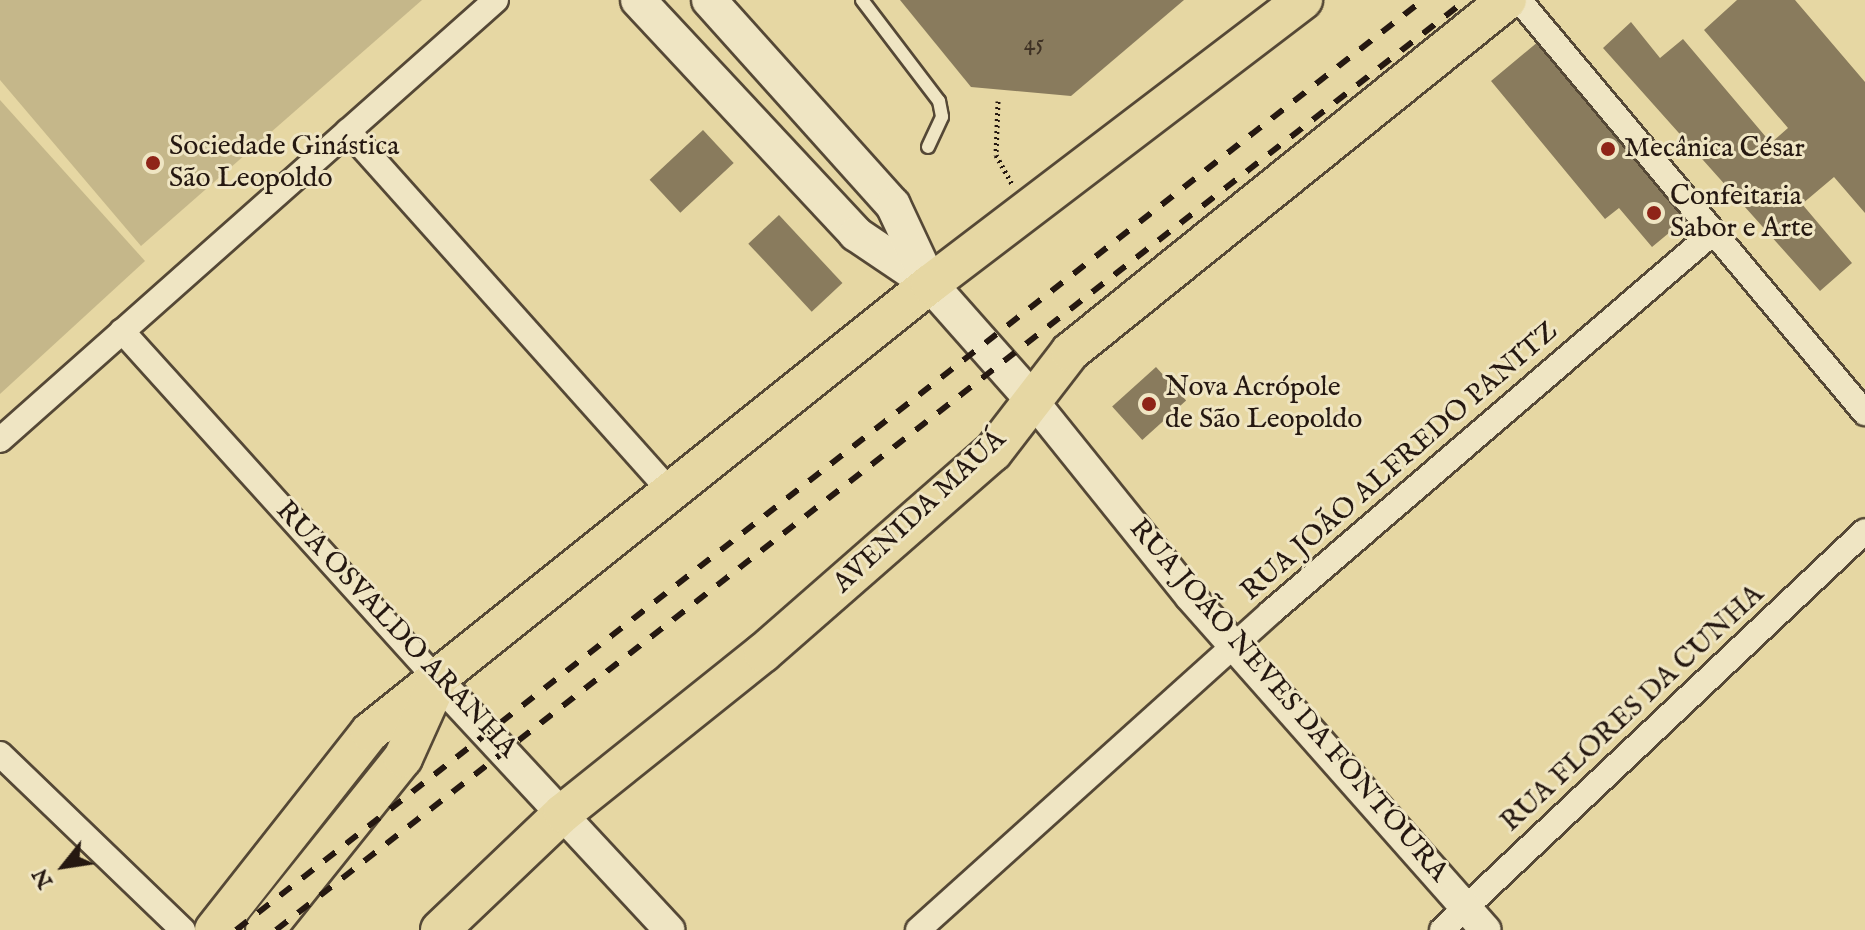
<!DOCTYPE html>
<html>
<head>
<meta charset="utf-8">
<style>
	body { margin:0 }
	#map { position:relative; width:1865px; height:930px; overflow:hidden; background:#e6d7a3; font-family:"IM FELL English",serif }
	div>[style] { position:absolute }
	[style*='--x'] { left:calc(var(--x)*1px); top:calc(var(--y)*1px); width:calc(var(--w)*1px); rotate:calc(var(--a)*1deg) }
	.green>* { inset:0; background:#c5b78a }
	.building>* { inset:0; background:#897b5d; transform-origin:0 0 }
	.path>* { height:5px; margin-top:-2.5px; transform-origin:0; background:repeating-linear-gradient(90deg,#251811 0 2px,transparent 0 6px) }
	.roads { filter:drop-shadow(2px 0 #554836) drop-shadow(-2px 0 #554836) drop-shadow(0 2px #554836) drop-shadow(0 -2px #554836) }
	.service>* { height:12px; margin:-6px; padding:0 6px; transform-origin:6px; border-radius:6px; background:#efe5c3 }
	.minor>* { height:24px; margin:-12px; padding:0 12px; transform-origin:12px; border-radius:12px; background:#efe5c3 }
	.tertiary>* { height:30px; margin:-15px; padding:0 15px; transform-origin:15px; border-radius:15px; background:#efe5c3 }
	.secondary>* { height:34px; margin:-17px; padding:0 17px; transform-origin:17px; border-radius:17px; background:#efe5c3 }
	.primary>* { height:38px; margin:-19px; padding:0 19px; transform-origin:19px; border-radius:19px; background:#e6d7a3 }
	.rail>* { height:6px; margin-top:-3px; transform-origin:0; background:repeating-linear-gradient(90deg,#251811 0 14px,transparent 0 28px) }
	.dots>* { width:22px; height:22px; translate:-50% -50%; box-sizing:border-box; border:4px solid #efe5c3; border-radius:50% }
	span { translate:-50% -50%; white-space:nowrap; text-align:center; line-height:1.15; -webkit-text-stroke:6px #efe5c3; paint-order:stroke }
	.number-label { font-size:24px; color:#3e3124 }
	.number-label span { -webkit-text-stroke-width:0 }
	.poi-label { font-size:28px; color:#251811 }
	.left { translate:0 -50%; text-align:left }
	.street-label { font-size:28px; color:#251811 }
	.north { position:absolute; left:24px; top:826px; width:80px; height:80px; -webkit-text-stroke:6px #efe5c3; paint-order:stroke; rotate:240deg; font-size:22px; font-weight:700; line-height:32px; text-align:center; color:#251811 }
	.north::after { content:''; display:block; margin:auto; width:28px; height:36px; background:#251811; clip-path:polygon(50% 0,100% 100%,50% 72%,0 100%) }
</style>
</head>
<body>
<div id="map">
	<div class="green">
		<div style="clip-path:polygon(0 0,422px 0,141px 246px,0 80px)"></div>
		<div style="clip-path:polygon(0 100px,145px 261px,0 394px)"></div>
	</div>
	<div class="building">
		<div style="clip-path:polygon(900px 0,1184px 0,1071px 96px,971px 87px)"></div>
		<div style="clip-path:polygon(1737px 0,1795px 0,1865px 82px,1865px 213px,1834px 177px,1802px 204px,1852px 263px,1820px 291px,1603px 48px,1631px 22px,1660px 58px,1683px 39px,1771px 143px,1788px 128px,1704px 30px)"></div>
		<div style="clip-path:polygon(1539px 41px,1687px 218px,1652px 247px,1619px 208px,1605px 219px,1491px 81px)"></div>
		<div style="left:703px;top:130px;width:45px;height:73px;rotate:47deg"></div>
		<div style="left:779px;top:215px;width:93px;height:42px;rotate:47deg"></div>
		<div style="left:1156px;top:367px;width:45px;height:59px;rotate:48deg"></div>
	</div>
	<div class="path">
		<div style="--x:998;--y:101;--w:54;--a:92.1"></div>
		<div style="--x:996;--y:155;--w:33;--a:61"></div>
	</div>
	<div class="roads">
		<div class="service">
			<div style="--x:862;--y:0;--w:127;--a:52.7"></div>
			<div style="--x:939;--y:101;--w:16;--a:79"></div>
			<div style="--x:942;--y:117;--w:33;--a:115"></div>
		</div>
		<div class="minor">
			<div style="--x:1519;--y:0;--w:539;--a:50.04"></div>
			<div style="--x:348;--y:131;--w:487;--a:48.2"></div>
			<div style="--x:122;--y:331;--w:472;--a:47.9"></div>
			<div style="--x:0;--y:440;--w:663;--a:-41.58"></div>
			<div style="--x:0;--y:754;--w:254;--a:43.9"></div>
			<div style="--x:918;--y:930;--w:474;--a:-42"></div>
			<div style="--x:1270;--y:613;--w:579;--a:-40.65"></div>
			<div style="--x:1442;--y:930;--w:581;--a:-43.33"></div>
		</div>
		<div class="tertiary">
			<div style="--x:1030;--y:397;--w:255;--a:51.2"></div>
			<div style="--x:1190;--y:596;--w:446;--a:48.5"></div>
			<div style="--x:438;--y:681;--w:340;--a:47.1"></div>
		</div>
		<div class="secondary">
			<div style="--x:638;--y:0;--w:320;--a:47"></div>
			<div style="--x:856;--y:234;--w:89;--a:34"></div>
			<div style="--x:930;--y:284;--w:151;--a:48.5"></div>
			<div style="--x:709;--y:0;--w:275;--a:48.1"></div>
			<div style="--x:893;--y:205;--w:87;--a:64.9"></div>
		</div>
		<div class="primary">
			<div style="--x:214;--y:930;--w:252;--a:-51.8"></div>
			<div style="--x:370;--y:732;--w:717;--a:-38.66"></div>
			<div style="--x:930;--y:284;--w:469;--a:-37.3"></div>
			<div style="--x:265;--y:930;--w:221;--a:-51.3"></div>
			<div style="--x:403;--y:758;--w:78;--a:-65.7"></div>
			<div style="--x:440;--y:930;--w:170;--a:-43.6"></div>
			<div style="--x:563;--y:813;--w:256;--a:-38.7"></div>
			<div style="--x:763;--y:653;--w:305;--a:-41.2"></div>
			<div style="--x:993;--y:452;--w:126;--a:-52.4"></div>
			<div style="--x:1070;--y:352;--w:561;--a:-38.85"></div>
		</div>
	</div>
	<div class="rail">
		<div style="--x:236;--y:930;--w:1508;--a:-38.08"></div>
		<div style="--x:276;--y:930;--w:1510;--a:-38.01"></div>
	</div>
	<div class="dots">
		<div style="left:1608px;top:149px;background:#8f2418"></div>
		<div style="left:153px;top:163px;background:#8f2418"></div>
		<div style="left:1654px;top:213px;background:#8f2418"></div>
		<div style="left:1149px;top:404px;background:#8f2418"></div>
	</div>
	<div class="number-label">
		<span style="left:1034px;top:44px">45</span>
	</div>
	<div class="poi-label">
		<span class="left" style="left:169px;top:163px">Sociedade Ginástica<br>São Leopoldo</span>
		<span class="left" style="left:1624px;top:149px">Mecânica César</span>
		<span class="left" style="left:1670px;top:213px">Confeitaria<br>Sabor e Arte</span>
		<span class="left" style="left:1165px;top:404px">Nova Acrópole<br>de São Leopoldo</span>
	</div>
	<div class="street-label">
		<span style="left:1400px;top:462px;rotate:-41deg">RUA JOÃO ALFREDO PANITZ</span>
		<span style="left:920px;top:512px;rotate:-43deg">AVENIDA MAUÁ</span>
		<span style="left:396px;top:630px;rotate:47deg">RUA OSVALDO ARANHA</span>
		<span style="left:1288px;top:701px;rotate:49deg">RUA JOÃO NEVES DA FONTOURA</span>
		<span style="left:1633px;top:709px;rotate:-43deg">RUA FLORES DA CUNHA</span>
	</div>
	<div class="north">N</div>
</div>
</body>
</html>
